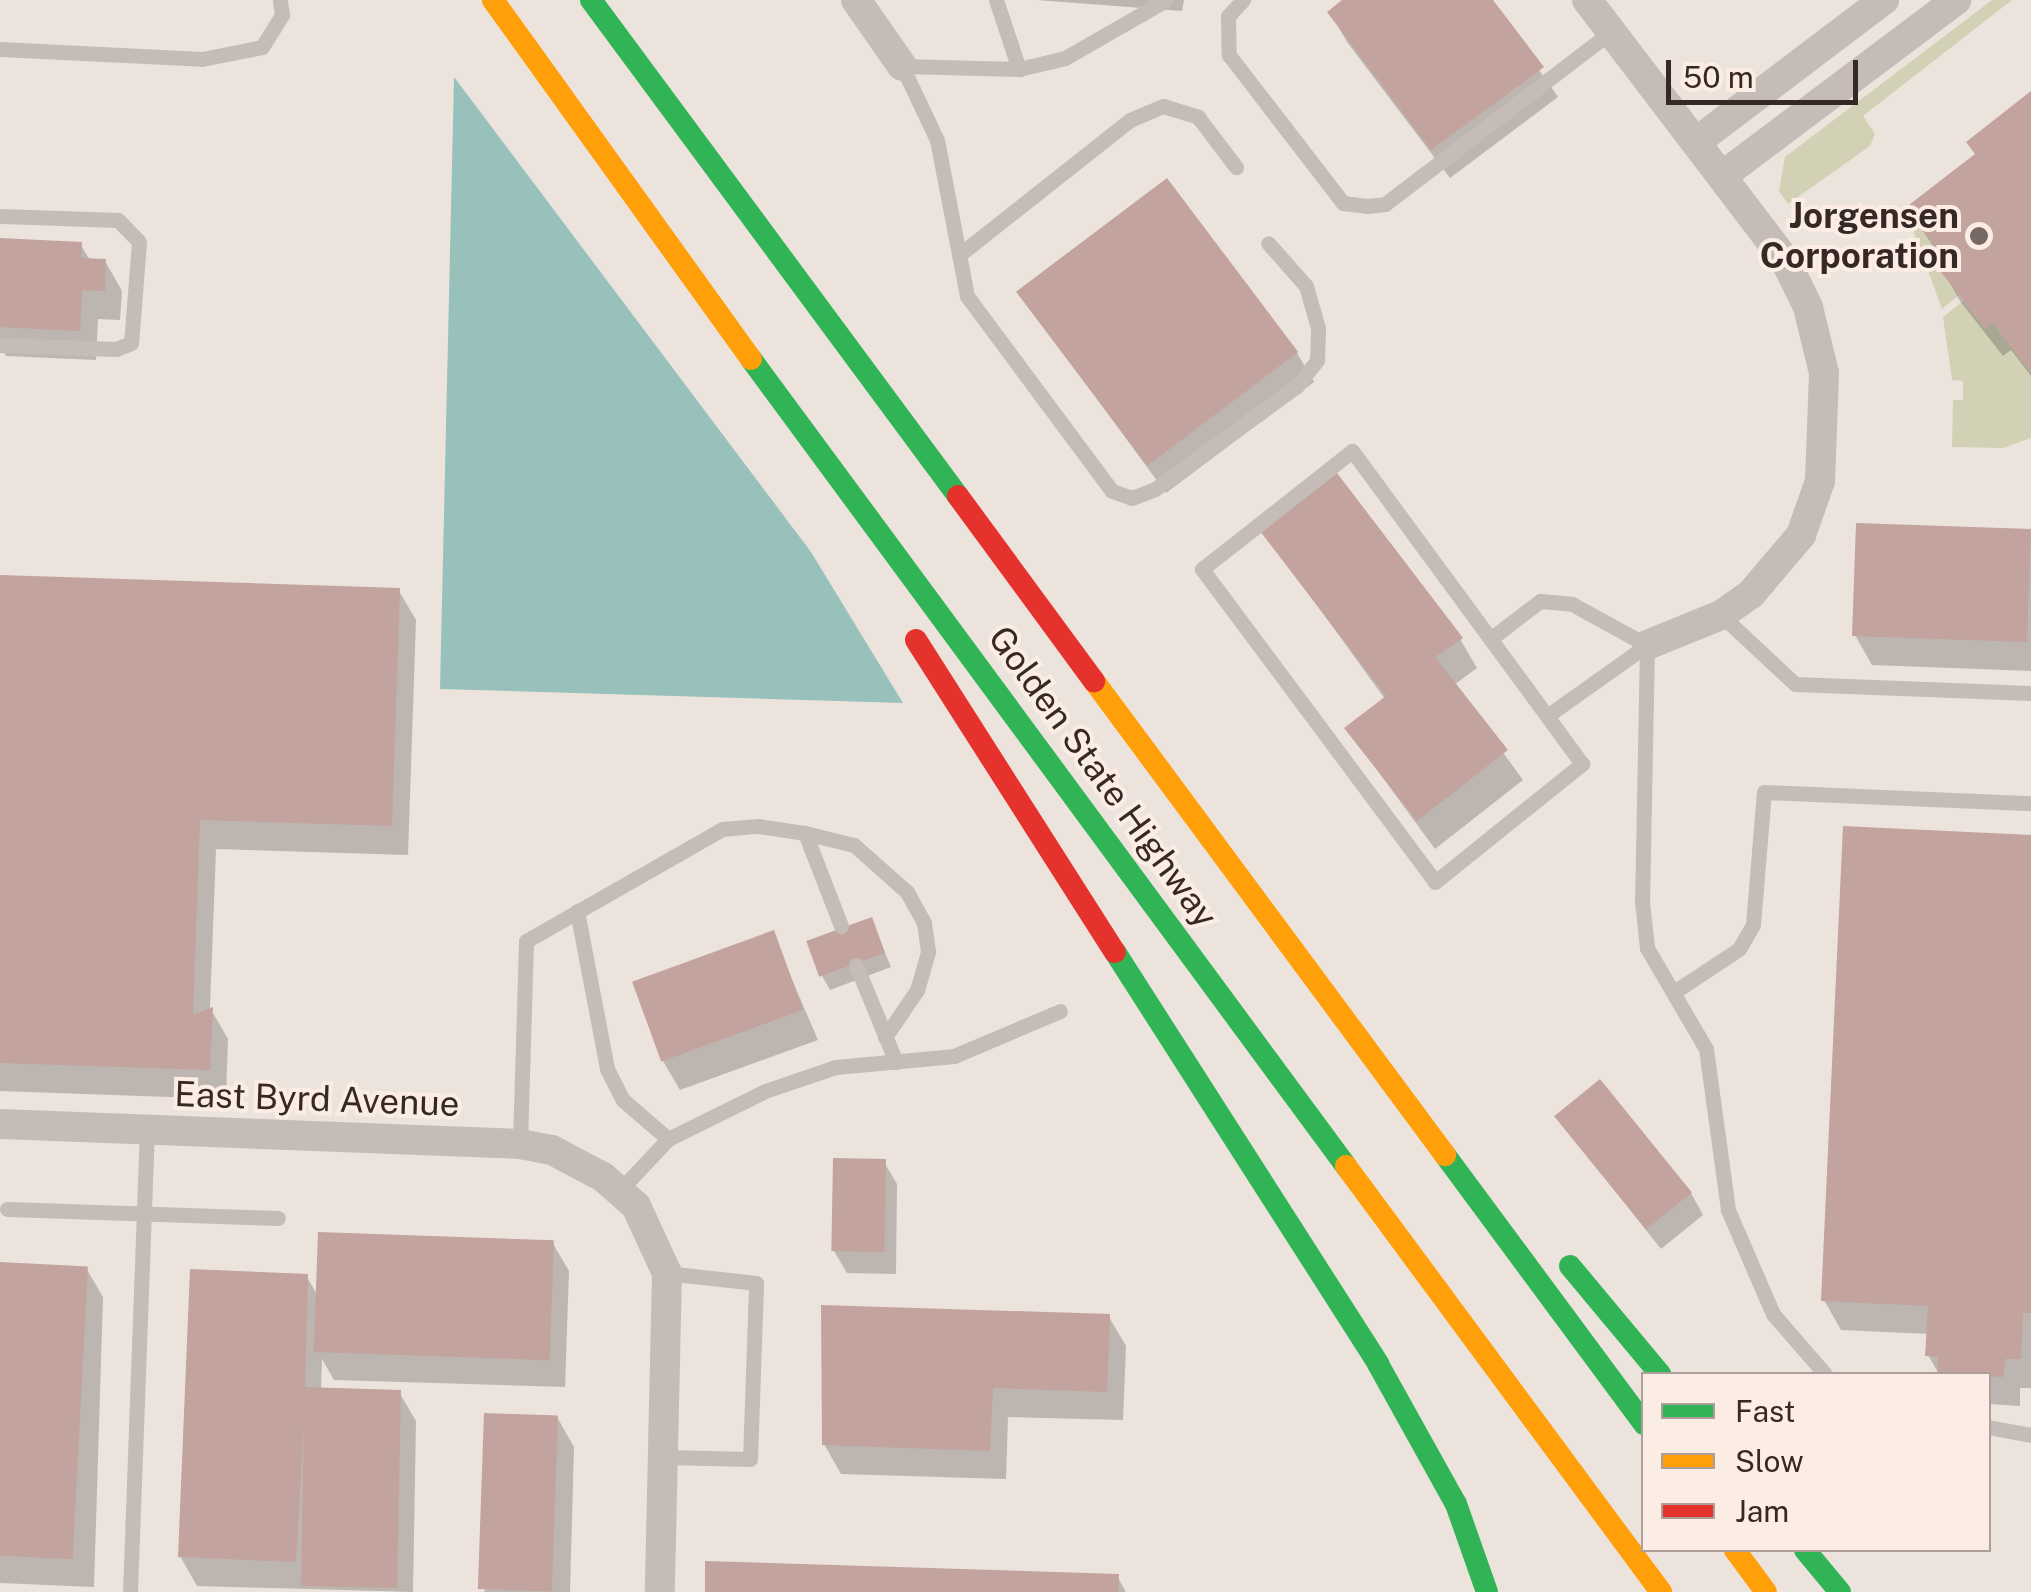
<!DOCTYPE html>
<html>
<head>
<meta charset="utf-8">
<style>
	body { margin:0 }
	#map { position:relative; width:2031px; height:1592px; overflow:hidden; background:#ede3dd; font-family:"Public Sans",sans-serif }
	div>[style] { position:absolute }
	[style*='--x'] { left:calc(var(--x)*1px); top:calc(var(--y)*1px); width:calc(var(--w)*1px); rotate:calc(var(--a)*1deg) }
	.green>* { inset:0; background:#d2d1b6 }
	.water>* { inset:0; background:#98c1bb }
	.shadow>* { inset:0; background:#0003 }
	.building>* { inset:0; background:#c2a39e; transform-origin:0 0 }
	.lane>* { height:15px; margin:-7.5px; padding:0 7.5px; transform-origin:7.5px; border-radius:7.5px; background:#c5bcb7 }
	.street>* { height:30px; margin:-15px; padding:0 15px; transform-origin:15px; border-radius:15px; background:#c5bcb7 }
	.fast>* { height:22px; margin:-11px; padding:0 11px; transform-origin:11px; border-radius:11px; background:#30b455 }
	.slow>* { height:22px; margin:-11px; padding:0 11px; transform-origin:11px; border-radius:11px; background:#ff9f0a }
	.jam>* { height:22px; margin:-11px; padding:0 11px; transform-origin:11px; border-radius:11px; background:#e5322d }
	.dots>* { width:28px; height:28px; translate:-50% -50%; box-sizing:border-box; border:5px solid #fbede4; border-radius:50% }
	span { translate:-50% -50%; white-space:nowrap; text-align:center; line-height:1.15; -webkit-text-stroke:8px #fbede4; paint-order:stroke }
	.poi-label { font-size:35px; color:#362825; font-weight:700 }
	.right { translate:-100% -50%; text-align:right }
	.street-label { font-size:35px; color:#362825 }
	.legend { position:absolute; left:1641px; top:1372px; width:350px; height:180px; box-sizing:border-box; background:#fbede4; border:2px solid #ac9e98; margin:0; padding:12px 18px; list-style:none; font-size:30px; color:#362825 }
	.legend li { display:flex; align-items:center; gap:20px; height:50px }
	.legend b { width:50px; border:2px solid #ac9e98 }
	.scale { position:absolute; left:1666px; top:60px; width:192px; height:45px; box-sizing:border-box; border:5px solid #362825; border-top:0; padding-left:12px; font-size:30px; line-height:35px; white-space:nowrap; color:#362825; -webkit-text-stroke:8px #fbede4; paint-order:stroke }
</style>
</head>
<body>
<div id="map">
	<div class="green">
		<div style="clip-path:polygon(1992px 0,2012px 0,1863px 116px,1875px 134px,1870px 146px,1788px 204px,1779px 191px,1785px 157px)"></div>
		<div style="clip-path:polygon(1905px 208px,1949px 264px,1940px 271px,1959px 295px,1942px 309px)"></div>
		<div style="clip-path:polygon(1963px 301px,1985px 328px,1993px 323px,2031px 373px,2031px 438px,2003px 448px,1952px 447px,1953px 400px,1963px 400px,1963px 381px,1952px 380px,1943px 317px)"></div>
	</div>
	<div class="water">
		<div style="clip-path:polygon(454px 77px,811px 552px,903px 703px,440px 689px)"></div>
	</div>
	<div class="shadow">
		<div style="clip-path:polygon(1036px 0,1184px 0,1182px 11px)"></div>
		<div style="clip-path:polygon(1347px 0,1490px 0,1558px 97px,1450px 178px,1347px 42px,1330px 12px)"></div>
		<div style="clip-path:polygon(2031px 94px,2031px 376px,2011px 350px,2003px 356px,1960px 301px,1943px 271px,1948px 268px,1908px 209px,1977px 156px)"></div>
		<div style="clip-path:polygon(0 241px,80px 244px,90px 260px,105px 261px,122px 291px,120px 320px,98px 319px,96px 360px,6px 356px,0 346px)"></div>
		<div style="clip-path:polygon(1019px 293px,1297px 353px,1314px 382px,1166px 493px)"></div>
		<div style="clip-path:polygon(1859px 525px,2031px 532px,2031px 671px,1872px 665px,1855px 635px)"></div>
		<div style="clip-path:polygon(1264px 532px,1460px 639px,1477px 668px,1454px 685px,1523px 780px,1435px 849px,1347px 729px,1385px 699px)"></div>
		<div style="clip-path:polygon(0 578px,399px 591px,416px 620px,408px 855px,216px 849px,210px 1008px,228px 1039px,226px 1099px,0 1091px)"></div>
		<div style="clip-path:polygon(2031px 838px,2031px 1388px,2020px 1388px,2020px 1406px,1988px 1404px,1988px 1374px,1939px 1374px,1928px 1355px,1929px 1334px,1841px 1330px,1824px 1300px)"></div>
		<div style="clip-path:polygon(871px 920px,891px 967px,830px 990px,822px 976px)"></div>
		<div style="clip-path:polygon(772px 933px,818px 1040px,680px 1090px,663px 1061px)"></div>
		<div style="clip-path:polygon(1557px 1117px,1691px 1193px,1703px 1215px,1661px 1249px)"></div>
		<div style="clip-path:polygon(884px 1162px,897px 1184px,896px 1274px,847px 1273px,834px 1251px)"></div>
		<div style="clip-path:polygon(552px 1242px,569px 1271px,565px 1387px,334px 1380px,322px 1359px,321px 1390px,399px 1392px,416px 1421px,413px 1592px,197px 1586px,180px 1556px,307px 1277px,319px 1298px)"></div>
		<div style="clip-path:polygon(0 1265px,86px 1268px,103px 1297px,94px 1587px,0 1583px)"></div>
		<div style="clip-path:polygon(1109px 1317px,1126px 1346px,1123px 1420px,1008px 1417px,1006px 1479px,841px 1474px,824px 1444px)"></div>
		<div style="clip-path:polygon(557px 1417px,574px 1447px,570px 1592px,484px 1592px)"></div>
		<div style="clip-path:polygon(1117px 1576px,1126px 1592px,707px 1592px)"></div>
	</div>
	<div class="building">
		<div style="clip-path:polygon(1342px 0,1493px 0,1544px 67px,1431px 150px,1327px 12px)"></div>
		<div style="clip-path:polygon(2031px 91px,2031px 373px,1993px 323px,1985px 329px,1959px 295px,1940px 271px,1949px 264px,1905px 208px,1975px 154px,1966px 142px)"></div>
		<div style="left:1167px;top:178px;width:218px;height:189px;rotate:53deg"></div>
		<div style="clip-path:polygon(0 238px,82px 242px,81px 258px,106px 259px,105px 291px,82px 290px,80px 331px,0 327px)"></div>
		<div style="clip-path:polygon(1337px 473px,1463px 638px,1435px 657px,1508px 750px,1417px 821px,1344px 728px,1386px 696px,1260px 531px)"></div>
		<div style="left:1856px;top:523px;width:175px;height:113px;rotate:2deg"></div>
		<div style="clip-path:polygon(0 575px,400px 588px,392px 826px,200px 820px,193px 1015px,213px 1007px,210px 1070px,0 1063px)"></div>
		<div style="clip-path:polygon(1843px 826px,2031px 835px,2031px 1313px,2023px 1313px,2021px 1359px,2005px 1359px,2004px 1377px,1937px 1374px,1938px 1357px,1925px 1356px,1928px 1306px,1821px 1301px)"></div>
		<div style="left:872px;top:917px;width:38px;height:70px;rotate:70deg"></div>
		<div style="left:774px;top:930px;width:85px;height:151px;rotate:70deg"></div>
		<div style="left:1600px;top:1079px;width:146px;height:59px;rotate:51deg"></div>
		<div style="left:833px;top:1158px;width:53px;height:93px;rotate:1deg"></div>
		<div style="left:318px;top:1232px;width:236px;height:120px;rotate:2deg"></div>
		<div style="left:0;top:1262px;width:88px;height:293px;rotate:3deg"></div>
		<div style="clip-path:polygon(190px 1269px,308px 1274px,305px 1387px,401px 1390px,397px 1588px,301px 1586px,304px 1422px,296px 1562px,178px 1557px)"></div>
		<div style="clip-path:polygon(821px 1305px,1110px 1314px,1107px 1392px,993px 1388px,990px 1451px,822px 1445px)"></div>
		<div style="left:484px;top:1413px;width:74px;height:176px;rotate:2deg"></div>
		<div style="clip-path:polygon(705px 1561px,1119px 1574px,1118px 1592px,705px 1592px)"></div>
	</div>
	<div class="lane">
		<div style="--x:996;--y:0;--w:73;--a:71.6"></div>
		<div style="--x:1019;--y:69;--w:47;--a:-13.4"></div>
		<div style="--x:1065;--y:58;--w:116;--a:-29.9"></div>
		<div style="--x:1243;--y:0;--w:22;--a:133"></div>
		<div style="--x:1228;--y:16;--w:39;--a:89"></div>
		<div style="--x:1229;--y:55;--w:187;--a:52.4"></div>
		<div style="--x:1343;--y:203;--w:24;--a:7"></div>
		<div style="--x:1367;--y:206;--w:18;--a:-6"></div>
		<div style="--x:1385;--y:204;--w:284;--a:-37.3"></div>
		<div style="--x:0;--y:49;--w:202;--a:2.8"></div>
		<div style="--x:202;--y:59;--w:61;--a:-11.3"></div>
		<div style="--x:262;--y:47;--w:38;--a:-58"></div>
		<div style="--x:282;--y:15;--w:15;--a:-98"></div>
		<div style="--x:1019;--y:69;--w:117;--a:-178.5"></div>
		<div style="--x:902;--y:66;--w:82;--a:64.7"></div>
		<div style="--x:937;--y:140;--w:159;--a:79.1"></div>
		<div style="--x:967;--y:296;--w:243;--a:53.4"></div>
		<div style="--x:1112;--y:491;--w:21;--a:19"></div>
		<div style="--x:1132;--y:498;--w:25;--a:-21"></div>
		<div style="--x:1155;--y:489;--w:175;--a:-36"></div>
		<div style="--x:1297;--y:386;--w:33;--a:-52"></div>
		<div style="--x:1317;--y:360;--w:32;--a:-88"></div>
		<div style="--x:1318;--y:328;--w:44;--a:-105.9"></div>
		<div style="--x:1306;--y:286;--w:57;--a:-131.5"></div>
		<div style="--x:0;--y:216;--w:118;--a:1.9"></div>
		<div style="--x:118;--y:220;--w:30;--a:46"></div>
		<div style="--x:139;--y:242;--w:101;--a:94.5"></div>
		<div style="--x:131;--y:343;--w:16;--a:158"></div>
		<div style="--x:116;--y:349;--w:116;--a:-178"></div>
		<div style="--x:959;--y:255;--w:218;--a:-38.3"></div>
		<div style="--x:1130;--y:120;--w:36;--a:-23"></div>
		<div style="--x:1163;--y:106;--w:37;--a:17"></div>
		<div style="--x:1198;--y:117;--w:63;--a:52.8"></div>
		<div style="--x:1721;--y:615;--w:101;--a:43"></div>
		<div style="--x:1795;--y:684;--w:236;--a:2.2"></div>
		<div style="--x:1493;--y:637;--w:59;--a:-37.5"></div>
		<div style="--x:1540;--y:601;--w:32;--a:5"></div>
		<div style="--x:1572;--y:604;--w:85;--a:28.7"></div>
		<div style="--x:1647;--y:645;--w:256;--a:91.1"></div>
		<div style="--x:1642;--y:901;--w:47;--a:83.9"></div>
		<div style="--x:1647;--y:948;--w:117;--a:59.7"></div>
		<div style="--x:1706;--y:1049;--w:162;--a:82.2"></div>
		<div style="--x:1728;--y:1210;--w:113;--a:66.6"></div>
		<div style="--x:1773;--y:1314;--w:79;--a:49.1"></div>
		<div style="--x:1547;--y:716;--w:329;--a:-126.3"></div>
		<div style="--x:1352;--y:451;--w:191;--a:141.8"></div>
		<div style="--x:1202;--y:569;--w:390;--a:53.3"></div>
		<div style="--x:1435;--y:882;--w:189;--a:-38.8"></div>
		<div style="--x:1582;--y:764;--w:59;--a:-126.1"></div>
		<div style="--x:1547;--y:716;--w:123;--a:-35.4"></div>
		<div style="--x:805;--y:833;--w:50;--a:13.8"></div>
		<div style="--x:854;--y:845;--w:71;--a:41.6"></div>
		<div style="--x:907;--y:892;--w:35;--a:61"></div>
		<div style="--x:924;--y:923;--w:29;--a:82"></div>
		<div style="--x:928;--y:952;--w:40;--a:106"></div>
		<div style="--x:917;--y:990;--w:57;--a:124.2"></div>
		<div style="--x:577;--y:911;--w:161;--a:79.2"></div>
		<div style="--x:607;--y:1069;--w:35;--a:63"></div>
		<div style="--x:623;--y:1100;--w:60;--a:40.9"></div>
		<div style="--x:856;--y:965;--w:105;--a:67.6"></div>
		<div style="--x:1674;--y:992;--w:78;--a:-33.5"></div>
		<div style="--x:1739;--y:949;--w:28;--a:-60"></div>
		<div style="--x:1753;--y:925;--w:133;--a:-85.3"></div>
		<div style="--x:1764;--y:792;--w:267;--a:2.4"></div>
		<div style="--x:520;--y:1144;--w:203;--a:-88.3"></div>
		<div style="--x:526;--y:941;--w:226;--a:-29.7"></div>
		<div style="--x:722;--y:829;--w:36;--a:-5"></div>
		<div style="--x:758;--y:826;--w:48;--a:8.5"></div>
		<div style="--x:805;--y:833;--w:100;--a:68.8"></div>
		<div style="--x:620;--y:1190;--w:70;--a:-46.7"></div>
		<div style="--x:668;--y:1139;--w:108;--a:-26.3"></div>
		<div style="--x:765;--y:1091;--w:75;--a:-18.7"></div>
		<div style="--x:836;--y:1067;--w:119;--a:-5.3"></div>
		<div style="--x:954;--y:1056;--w:115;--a:-23"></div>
		<div style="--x:7;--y:1209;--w:271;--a:1.9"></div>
		<div style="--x:1988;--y:1427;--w:44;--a:10.5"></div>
		<div style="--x:665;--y:1457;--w:85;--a:1.3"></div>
		<div style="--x:750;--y:1459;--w:176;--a:-88"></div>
		<div style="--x:756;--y:1283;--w:90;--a:-173.6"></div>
		<div style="--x:130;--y:1592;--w:462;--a:-87.9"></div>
	</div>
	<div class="street">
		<div style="--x:856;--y:0;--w:80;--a:55.1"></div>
		<div style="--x:1587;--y:0;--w:327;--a:52.7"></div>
		<div style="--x:1785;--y:260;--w:52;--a:63.9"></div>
		<div style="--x:1808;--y:307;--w:68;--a:76.4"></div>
		<div style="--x:1824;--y:373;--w:108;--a:92.1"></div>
		<div style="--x:1820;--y:481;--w:57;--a:109.4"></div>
		<div style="--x:1801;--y:535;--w:77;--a:130.3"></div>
		<div style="--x:1751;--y:594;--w:37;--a:145"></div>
		<div style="--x:1721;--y:615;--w:80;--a:157.9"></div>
		<div style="--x:1696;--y:142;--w:236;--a:-37.1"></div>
		<div style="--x:1722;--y:176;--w:293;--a:-36.9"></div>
		<div style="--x:0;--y:1124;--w:520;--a:2.2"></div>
		<div style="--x:520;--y:1144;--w:33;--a:11"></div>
		<div style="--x:552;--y:1150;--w:58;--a:27.9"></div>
		<div style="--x:603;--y:1177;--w:44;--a:41.3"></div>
		<div style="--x:636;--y:1206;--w:74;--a:65.2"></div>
		<div style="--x:667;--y:1273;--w:319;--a:91.3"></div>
	</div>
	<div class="fast">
		<div style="--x:591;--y:0;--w:617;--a:53.5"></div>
		<div style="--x:751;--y:359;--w:1003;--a:53.6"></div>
		<div style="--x:1115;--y:952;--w:489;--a:57.4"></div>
		<div style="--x:1378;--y:1364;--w:160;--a:60.9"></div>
		<div style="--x:1456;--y:1504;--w:93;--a:70.6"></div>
		<div style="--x:1445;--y:1155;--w:335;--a:53.5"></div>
		<div style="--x:1570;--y:1266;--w:141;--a:50.2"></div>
		<div style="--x:1805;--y:1550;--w:55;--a:50.2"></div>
	</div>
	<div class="slow">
		<div style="--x:493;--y:0;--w:442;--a:54.3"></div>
		<div style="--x:1094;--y:681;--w:590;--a:53.48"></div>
		<div style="--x:1346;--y:1166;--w:530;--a:53.52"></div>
		<div style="--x:1735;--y:1550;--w:52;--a:53.6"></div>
	</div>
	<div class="jam">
		<div style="--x:958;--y:496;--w:230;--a:53.7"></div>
		<div style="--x:916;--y:640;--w:370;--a:57.5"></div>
	</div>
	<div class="dots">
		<div style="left:1979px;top:236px;background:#766965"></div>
	</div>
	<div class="poi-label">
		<span class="right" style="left:1959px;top:236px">Jorgensen<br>Corporation</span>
	</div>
	<div class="street-label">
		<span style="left:1103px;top:777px;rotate:54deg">Golden State Highway</span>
		<span style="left:317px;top:1099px;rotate:2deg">East Byrd Avenue</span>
	</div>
	<ul class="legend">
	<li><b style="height:12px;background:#30b455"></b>Fast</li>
	<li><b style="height:12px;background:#ff9f0a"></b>Slow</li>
	<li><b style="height:12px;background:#e5322d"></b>Jam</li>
	</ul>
	<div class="scale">50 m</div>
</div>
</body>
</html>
